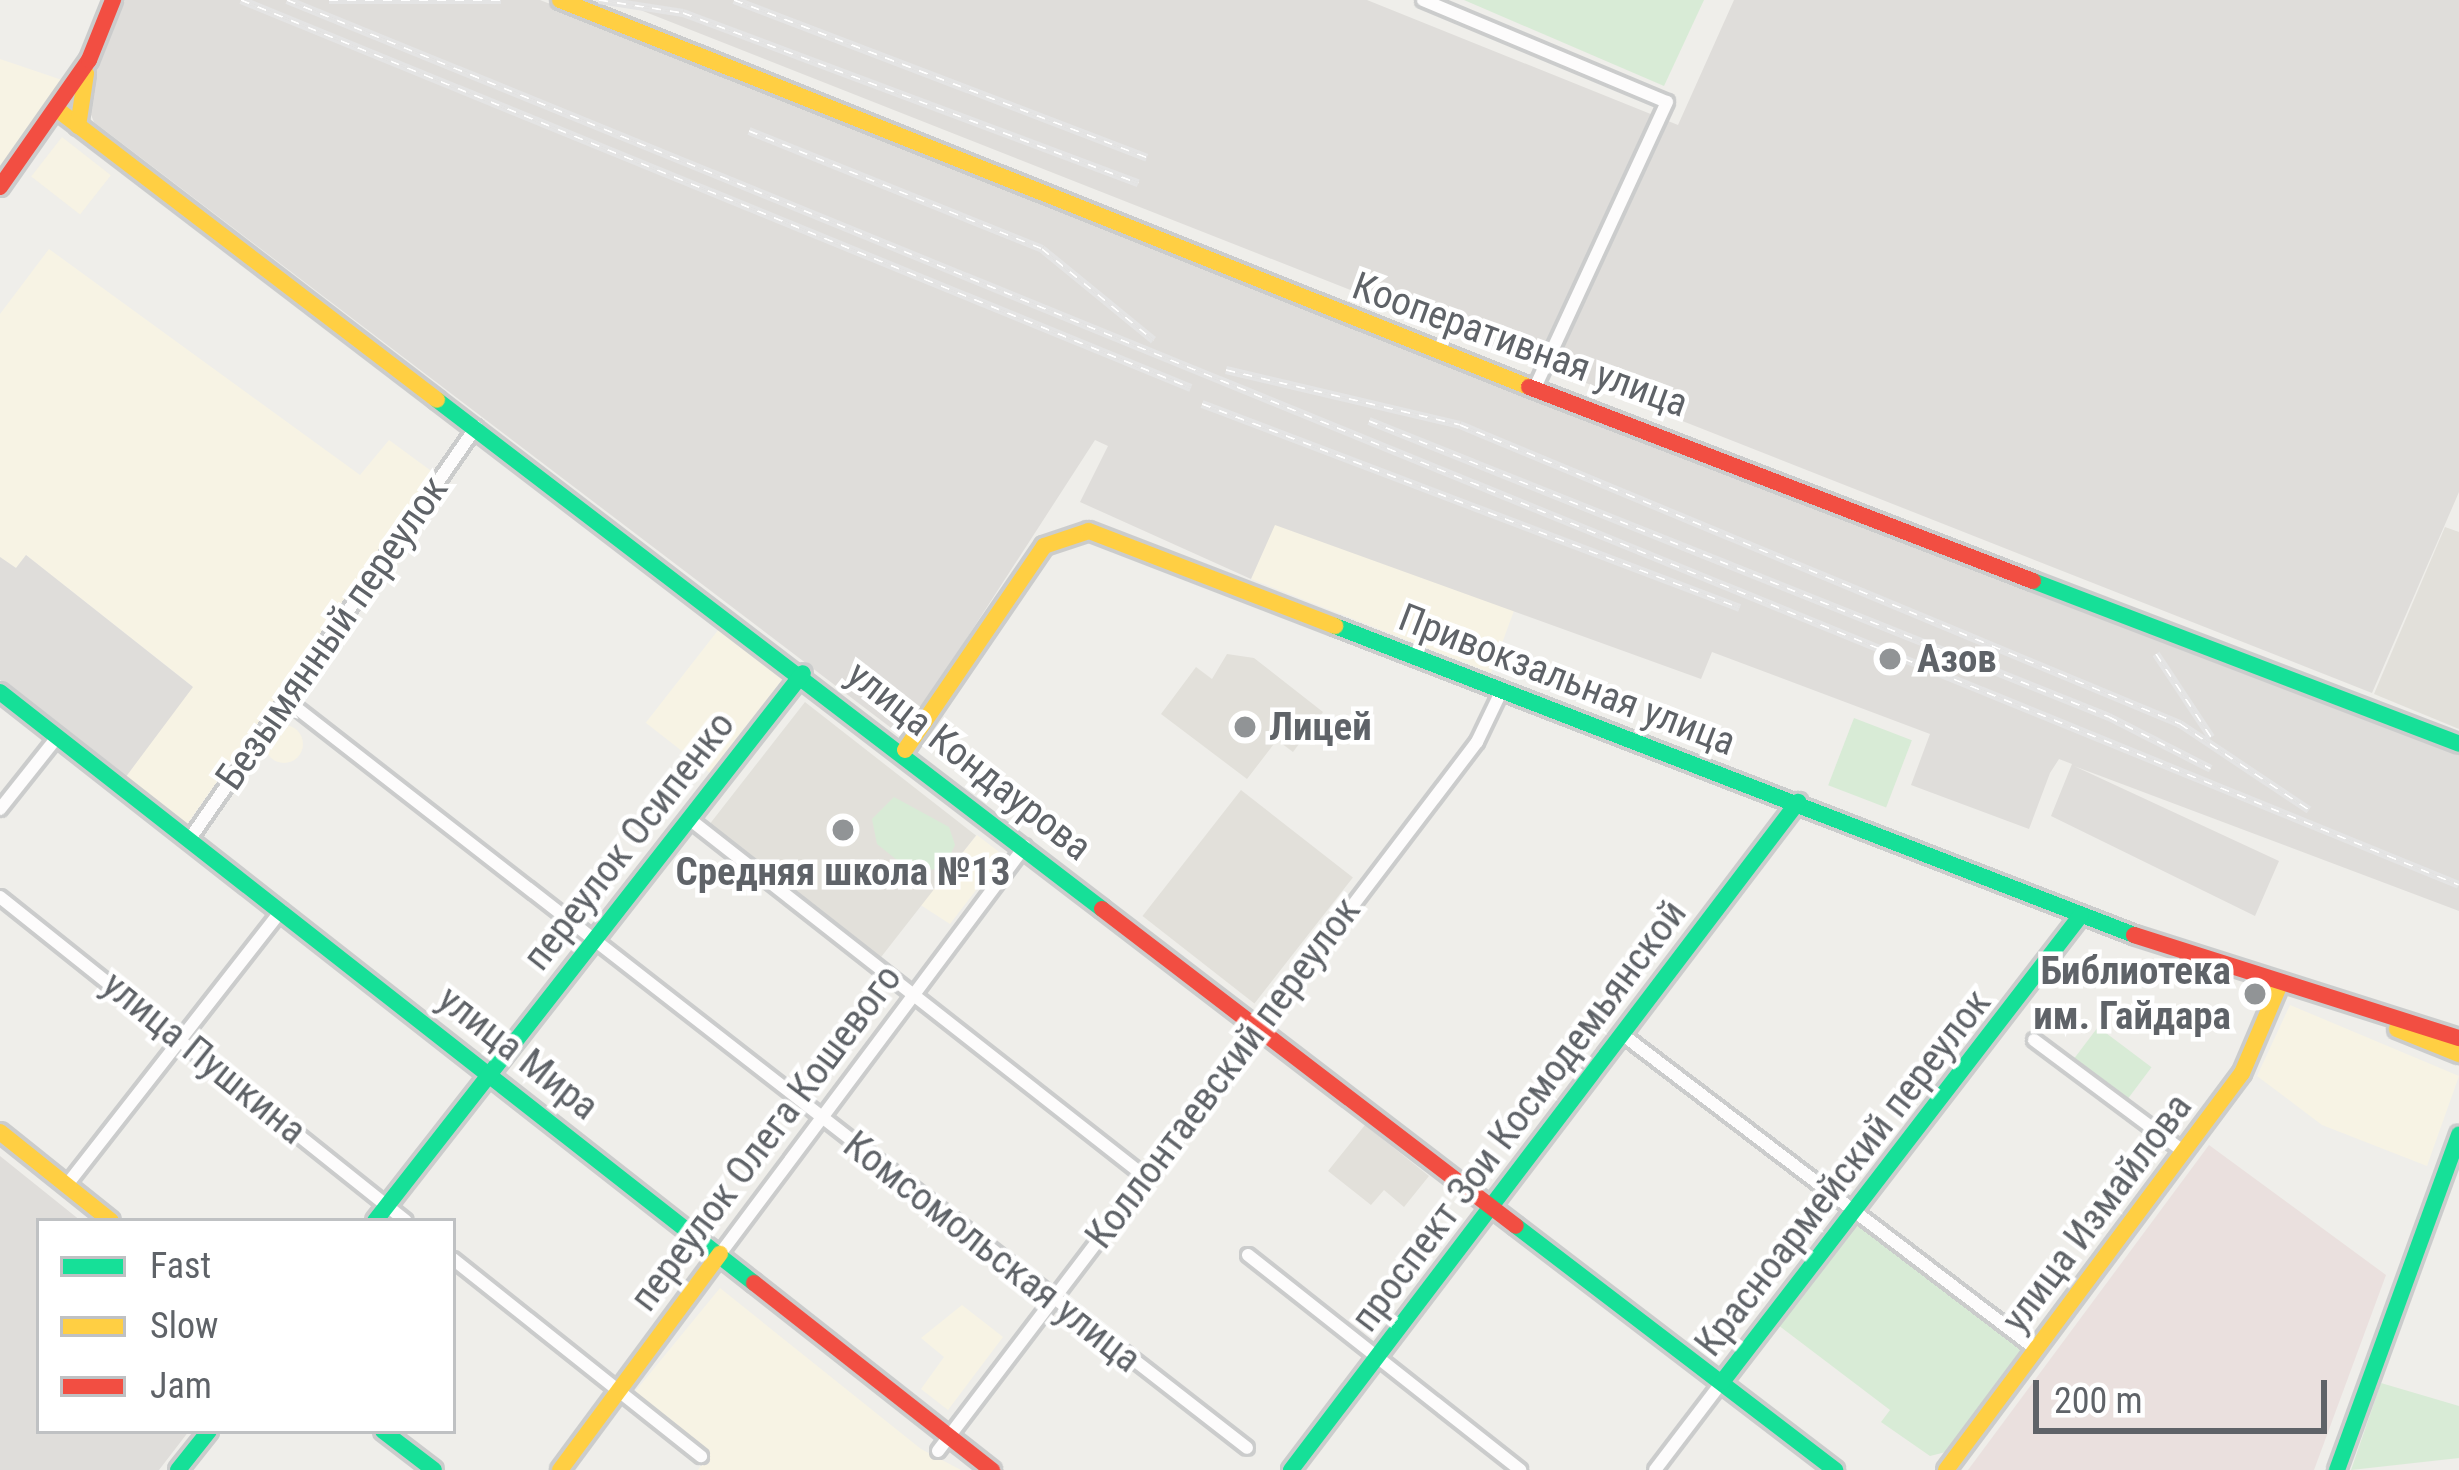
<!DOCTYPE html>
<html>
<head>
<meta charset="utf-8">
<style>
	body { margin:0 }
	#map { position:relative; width:2459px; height:1470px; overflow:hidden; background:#efeeea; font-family:"Roboto Condensed",sans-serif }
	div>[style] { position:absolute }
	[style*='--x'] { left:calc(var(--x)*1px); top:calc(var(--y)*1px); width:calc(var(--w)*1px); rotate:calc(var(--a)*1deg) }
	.commercial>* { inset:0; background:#f7f3e4; transform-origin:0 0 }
	.round { border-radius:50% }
	.industrial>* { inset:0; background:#dfddda }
	.education>* { inset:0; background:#e2e0da; transform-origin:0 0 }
	.medical>* { inset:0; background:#eae0de }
	.green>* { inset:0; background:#d8ebd6; transform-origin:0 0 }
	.roads { filter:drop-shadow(3px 0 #cbcccc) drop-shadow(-3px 0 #cbcccc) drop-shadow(0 3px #cbcccc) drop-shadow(0 -3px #cbcccc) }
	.street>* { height:12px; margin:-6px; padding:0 6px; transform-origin:6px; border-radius:6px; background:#fdfcfc }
	.fast>* { height:16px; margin:-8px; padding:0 8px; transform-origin:8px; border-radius:8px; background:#16e098 }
	.slow>* { height:16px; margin:-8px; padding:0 8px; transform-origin:8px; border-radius:8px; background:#ffcf43 }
	.jam>* { height:16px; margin:-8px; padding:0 8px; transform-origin:8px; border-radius:8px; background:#f24e42 }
	.rail>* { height:8px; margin-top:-4px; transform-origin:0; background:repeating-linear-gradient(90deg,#fff 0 9px,#e4e4e4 0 18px); box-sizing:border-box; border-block:3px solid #e4e4e4 }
	.dots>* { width:33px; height:33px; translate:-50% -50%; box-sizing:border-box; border:6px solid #fff; border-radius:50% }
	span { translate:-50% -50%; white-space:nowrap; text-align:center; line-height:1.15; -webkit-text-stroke:9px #fff; paint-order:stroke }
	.street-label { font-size:39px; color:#5f6368 }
	.poi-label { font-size:39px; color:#5f6368; font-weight:700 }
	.left { translate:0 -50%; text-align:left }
	.right { translate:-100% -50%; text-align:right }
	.legend { position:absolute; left:36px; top:1218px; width:420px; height:216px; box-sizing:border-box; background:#fff; border:3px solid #bfc1c3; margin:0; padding:15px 21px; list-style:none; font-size:36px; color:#5f6368 }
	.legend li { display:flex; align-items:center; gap:24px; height:60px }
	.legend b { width:60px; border:3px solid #bfc1c3 }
	.scale { position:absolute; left:2033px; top:1380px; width:294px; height:54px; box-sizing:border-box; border:6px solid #5f6368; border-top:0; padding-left:15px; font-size:36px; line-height:42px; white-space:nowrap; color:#5f6368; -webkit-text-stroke:9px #fff; paint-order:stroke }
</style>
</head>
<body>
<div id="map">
	<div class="commercial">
		<div style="clip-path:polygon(0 59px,68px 82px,0 168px)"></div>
		<div style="left:62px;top:137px;width:62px;height:50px;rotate:38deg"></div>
		<div style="clip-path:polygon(49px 249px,360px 475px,389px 440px,434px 473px,185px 827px,125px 778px,192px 686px,26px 555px,16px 568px,0 557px,0 314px)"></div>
		<div style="clip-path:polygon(1274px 524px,1515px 608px,1491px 673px,1251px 579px)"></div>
		<div style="left:719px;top:629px;width:81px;height:119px;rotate:38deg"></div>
		<div class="round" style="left:265px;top:725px;width:38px;height:38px"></div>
		<div style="clip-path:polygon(977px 835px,1003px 855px,950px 924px,919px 904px)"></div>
		<div style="clip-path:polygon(2290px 1005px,2459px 1076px,2427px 1166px,2322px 1125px,2257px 1076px)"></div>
		<div style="clip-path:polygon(720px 1288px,921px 1449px,961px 1470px,698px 1470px,709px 1453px,633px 1394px)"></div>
		<div style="clip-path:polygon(962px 1305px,1003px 1337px,948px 1410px,921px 1389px,944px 1357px,921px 1338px)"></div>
	</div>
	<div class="industrial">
		<div style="clip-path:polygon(114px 0,540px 0,2459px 753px,2459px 911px,2074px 766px,2279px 861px,2255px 916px,2051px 816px,2072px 764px,2059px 759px,2050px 773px,2029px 829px,1911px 785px,1930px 734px,1712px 652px,1701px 679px,1275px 525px,1251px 579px,1080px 502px,1108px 446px,1095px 440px,903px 737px,94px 122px,85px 100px)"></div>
		<div style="clip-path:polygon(615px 0,1367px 0,1678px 125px,1734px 0,2459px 0,2459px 492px,2372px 693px)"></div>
		<div style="clip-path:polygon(26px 555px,193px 687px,125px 778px,0 680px,0 557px,16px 568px)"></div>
		<div style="clip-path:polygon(0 1156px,81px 1221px,39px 1221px,39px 1431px,189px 1431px,159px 1470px,0 1470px)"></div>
	</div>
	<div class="education">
		<div style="clip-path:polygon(2445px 527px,2459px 532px,2459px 729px,2374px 694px)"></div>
		<div style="clip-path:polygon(1227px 654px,1254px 658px,1323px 712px,1293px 752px,1277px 740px,1247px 779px,1161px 714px,1196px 667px,1212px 679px)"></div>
		<div style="left:805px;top:702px;width:217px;height:156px;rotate:38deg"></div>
		<div style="left:1241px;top:790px;width:142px;height:160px;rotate:38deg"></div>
		<div style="clip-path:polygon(1365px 1125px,1429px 1176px,1404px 1207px,1384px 1190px,1371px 1205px,1328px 1171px)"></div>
	</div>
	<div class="medical">
		<div style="clip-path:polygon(2209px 1145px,2386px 1275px,2314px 1470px,1968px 1470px)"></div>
	</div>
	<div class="green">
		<div style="clip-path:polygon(1464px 0,1704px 0,1664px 86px)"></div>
		<div style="left:1854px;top:718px;width:62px;height:72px;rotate:21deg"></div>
		<div style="clip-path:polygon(894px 797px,949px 827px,955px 845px,944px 868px,912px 872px,877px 844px,872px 819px)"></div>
		<div style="left:2098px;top:1027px;width:67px;height:43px;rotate:37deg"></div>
		<div style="clip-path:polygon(1858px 1214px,2027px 1343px,1946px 1452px,1930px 1456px,1881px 1422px,1890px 1410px,1774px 1322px)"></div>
		<div style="clip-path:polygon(2381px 1383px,2459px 1406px,2459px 1458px,2351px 1470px)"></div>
	</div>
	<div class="roads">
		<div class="street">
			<div style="--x:1423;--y:0;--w:264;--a:22.7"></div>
			<div style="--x:1667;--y:102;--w:310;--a:114.8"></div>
			<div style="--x:285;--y:699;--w:1219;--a:37.9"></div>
			<div style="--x:0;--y:809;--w:93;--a:-51.5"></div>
			<div style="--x:688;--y:818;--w:578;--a:38.12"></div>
			<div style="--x:189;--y:840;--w:503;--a:-55.2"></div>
			<div style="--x:0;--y:897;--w:519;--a:38.59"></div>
			<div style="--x:1623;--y:1035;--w:520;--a:37.27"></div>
			<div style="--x:2034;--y:1040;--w:187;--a:36.7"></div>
			<div style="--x:66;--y:1186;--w:350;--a:-52"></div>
			<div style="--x:720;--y:1254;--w:509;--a:-53.22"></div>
			<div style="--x:1248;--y:1255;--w:347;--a:38.3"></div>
			<div style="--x:453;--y:1259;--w:317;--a:38.5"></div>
			<div style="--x:938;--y:1451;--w:891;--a:-52.76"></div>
			<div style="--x:1477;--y:742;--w:55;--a:-64.4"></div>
			<div style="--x:1655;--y:1470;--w:111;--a:-52.7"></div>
		</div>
		<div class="fast">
			<div style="--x:437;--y:400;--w:837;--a:37.43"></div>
			<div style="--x:2033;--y:581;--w:456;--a:20.9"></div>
			<div style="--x:1335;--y:626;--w:857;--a:21.14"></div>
			<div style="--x:0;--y:692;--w:958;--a:38.09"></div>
			<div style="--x:375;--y:1221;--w:695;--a:-52.01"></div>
			<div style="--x:1516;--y:1226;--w:402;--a:37.4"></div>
			<div style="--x:1722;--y:1382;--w:589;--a:-52.45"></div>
			<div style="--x:383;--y:1431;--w:64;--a:37.4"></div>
			<div style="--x:178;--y:1470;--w:50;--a:-51.5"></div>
			<div style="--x:1291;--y:1470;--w:839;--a:-52.8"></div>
			<div style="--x:2337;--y:1470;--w:357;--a:-70"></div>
		</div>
		<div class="slow">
			<div style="--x:560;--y:0;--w:1043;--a:21.77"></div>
			<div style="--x:58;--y:110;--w:477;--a:37.4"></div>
			<div style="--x:78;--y:126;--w:53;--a:-81.3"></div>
			<div style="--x:905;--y:750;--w:247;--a:-55.7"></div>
			<div style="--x:1044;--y:546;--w:47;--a:-18.4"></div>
			<div style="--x:1089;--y:531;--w:264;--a:21.1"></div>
			<div style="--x:2397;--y:1029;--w:67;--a:22"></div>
			<div style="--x:0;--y:1132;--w:142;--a:38.7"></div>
			<div style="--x:560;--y:1470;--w:269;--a:-53.5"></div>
			<div style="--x:1946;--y:1470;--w:495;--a:-53.3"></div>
			<div style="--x:2242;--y:1073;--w:97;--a:-66.9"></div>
		</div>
		<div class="jam">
			<div style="--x:0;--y:187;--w:155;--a:-55"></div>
			<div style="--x:89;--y:60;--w:65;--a:-68.2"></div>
			<div style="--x:1529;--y:387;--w:540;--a:21.05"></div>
			<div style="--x:1102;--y:909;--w:521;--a:37.44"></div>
			<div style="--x:2134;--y:935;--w:341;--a:17.6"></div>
			<div style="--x:754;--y:1283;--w:303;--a:38.2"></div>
		</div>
	</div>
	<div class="rail">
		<div style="--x:241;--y:0;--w:1026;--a:22.22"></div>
		<div style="--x:287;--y:0;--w:2345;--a:22.17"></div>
		<div style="--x:329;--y:0;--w:172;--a:0"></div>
		<div style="--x:599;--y:0;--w:85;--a:8.8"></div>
		<div style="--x:683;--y:13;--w:486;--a:20.5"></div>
		<div style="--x:734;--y:0;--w:442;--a:20.9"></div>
		<div style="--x:749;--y:131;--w:316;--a:21.9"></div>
		<div style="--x:1042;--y:249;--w:144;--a:39.3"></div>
		<div style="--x:1226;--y:370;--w:240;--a:13.2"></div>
		<div style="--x:1460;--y:425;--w:780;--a:22.55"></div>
		<div style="--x:2180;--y:724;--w:155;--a:33.7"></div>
		<div style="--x:1202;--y:404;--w:575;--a:20.77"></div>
		<div style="--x:1369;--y:421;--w:797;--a:21.8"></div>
		<div style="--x:2109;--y:717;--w:114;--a:27"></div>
		<div style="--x:2156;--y:654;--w:100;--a:56.5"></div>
	</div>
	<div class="dots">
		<div style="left:1890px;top:659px;background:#919496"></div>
		<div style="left:1245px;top:727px;background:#919496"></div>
		<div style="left:843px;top:830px;background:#919496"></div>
		<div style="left:2255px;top:994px;background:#919496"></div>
	</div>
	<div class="street-label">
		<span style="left:1520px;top:345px;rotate:20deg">Кооперативная улица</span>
		<span style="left:332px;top:633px;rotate:-55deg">Безымянный переулок</span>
		<span style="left:1567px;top:680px;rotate:21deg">Привокзальная улица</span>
		<span style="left:969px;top:761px;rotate:38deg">улица Кондаурова</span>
		<span style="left:629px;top:841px;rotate:-52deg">переулок Осипенко</span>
		<span style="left:518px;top:1053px;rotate:38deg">улица Мира</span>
		<span style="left:204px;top:1058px;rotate:39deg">улица Пушкина</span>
		<span style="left:1223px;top:1073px;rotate:-53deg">Коллонтаевский переулок</span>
		<span style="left:1519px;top:1116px;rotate:-53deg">проспект Зои Космодемьянской</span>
		<span style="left:766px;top:1138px;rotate:-53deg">переулок Олега Кошевого</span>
		<span style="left:1843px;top:1173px;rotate:-52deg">Красноармейский переулок</span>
		<span style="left:2097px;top:1213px;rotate:-53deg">улица Измайлова</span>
		<span style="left:992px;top:1252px;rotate:38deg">Комсомольская улица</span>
	</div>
	<div class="poi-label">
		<span class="left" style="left:1917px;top:659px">Азов</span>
		<span class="left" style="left:1269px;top:727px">Лицей</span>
		<span style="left:843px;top:872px">Средняя школа №13</span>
		<span class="right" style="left:2231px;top:994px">Библиотека<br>им. Гайдара</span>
	</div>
	<ul class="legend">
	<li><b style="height:15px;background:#16e098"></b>Fast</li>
	<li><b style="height:15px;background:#ffcf43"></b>Slow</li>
	<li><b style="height:15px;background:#f24e42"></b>Jam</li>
	</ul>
	<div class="scale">200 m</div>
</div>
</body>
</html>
